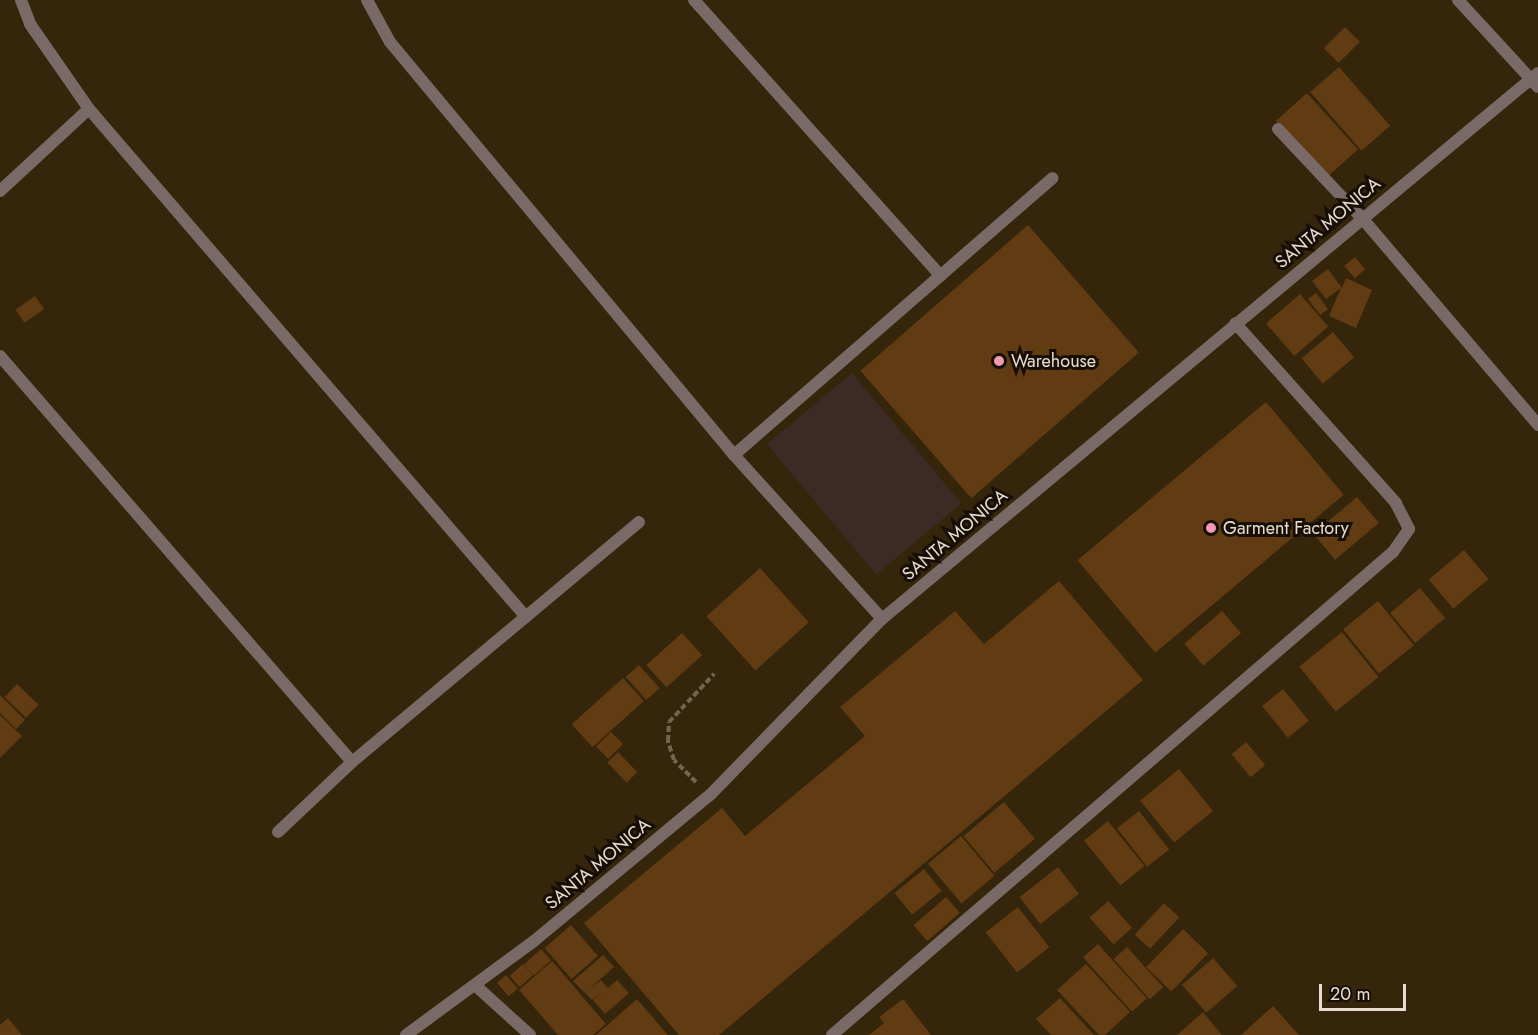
<!DOCTYPE html>
<html>
<head>
<meta charset="utf-8">
<style>
	body { margin:0 }
	#map { position:relative; width:1538px; height:1035px; overflow:hidden; background:#35250b; font-family:Jost,sans-serif }
	div>[style] { position:absolute }
	[style*='--x'] { left:calc(var(--x)*1px); top:calc(var(--y)*1px); width:calc(var(--w)*1px); rotate:calc(var(--a)*1deg) }
	.industrial>* { inset:0; background:#3d2a25; transform-origin:0 0 }
	.building>* { inset:0; background:#613b12; transform-origin:0 0 }
	.path>* { height:4px; margin-top:-2px; transform-origin:0; background:repeating-linear-gradient(90deg,#73654f 0 6px,transparent 0 9px) }
	.lane>* { height:12px; margin:-6px; padding:0 6px; transform-origin:6px; border-radius:6px; background:#796967 }
	.street>* { height:12px; margin:-6px; padding:0 6px; transform-origin:6px; border-radius:6px; background:#796967 }
	.dots>* { width:16px; height:16px; translate:-50% -50%; box-sizing:border-box; border:3px solid #170f06; border-radius:50% }
	span { translate:-50% -50%; white-space:nowrap; text-align:center; line-height:1.15; -webkit-text-stroke:6px #170f06; paint-order:stroke }
	.street-label { font-size:18px; color:#e7dcce }
	.poi-label { font-size:18px; color:#e7dcce }
	.left { translate:0 -50%; text-align:left }
	.scale { position:absolute; left:1319px; top:984px; width:87px; height:27px; box-sizing:border-box; border:3px solid #e7dcce; border-top:0; padding-left:8px; font-size:18px; line-height:21px; white-space:nowrap; color:#e7dcce; -webkit-text-stroke:4px #170f06; paint-order:stroke }
</style>
</head>
<body>
<div id="map">
	<div class="industrial">
		<div style="left:852px;top:373px;width:170px;height:111px;rotate:50deg"></div>
	</div>
	<div class="building">
		<div style="left:1345px;top:27px;width:21px;height:30px;rotate:45deg"></div>
		<div style="left:1339px;top:67px;width:78px;height:38px;rotate:49deg"></div>
		<div style="left:1307px;top:93px;width:76px;height:42px;rotate:48deg"></div>
		<div style="left:1028px;top:225px;width:169px;height:222px;rotate:49deg"></div>
		<div style="left:1355px;top:257px;width:16px;height:14px;rotate:50deg"></div>
		<div style="clip-path:polygon(1328px 269px,1342px 288px,1346px 278px,1372px 290px,1356px 328px,1329px 316px,1341px 288px,1326px 299px,1312px 281px)"></div>
		<div style="left:1316px;top:293px;width:20px;height:10px;rotate:53deg"></div>
		<div style="left:1300px;top:294px;width:43px;height:45px;rotate:49deg"></div>
		<div style="left:35px;top:296px;width:16px;height:24px;rotate:55deg"></div>
		<div style="left:1333px;top:332px;width:33px;height:41px;rotate:50deg"></div>
		<div style="left:1266px;top:402px;width:121px;height:246px;rotate:50deg"></div>
		<div style="left:1357px;top:497px;width:34px;height:57px;rotate:50deg"></div>
		<div style="left:1464px;top:550px;width:38px;height:46px;rotate:50deg"></div>
		<div style="left:760px;top:568px;width:73px;height:72px;rotate:48deg"></div>
		<div style="clip-path:polygon(1059px 581px,1143px 680px,719px 1035px,679px 1035px,584px 923px,722px 808px,745px 836px,865px 736px,840px 707px,955px 611px,984px 644px)"></div>
		<div style="left:1420px;top:588px;width:39px;height:39px;rotate:50deg"></div>
		<div style="left:1378px;top:601px;width:57px;height:45px;rotate:51deg"></div>
		<div style="left:1222px;top:611px;width:29px;height:50px;rotate:49deg"></div>
		<div style="left:1342px;top:632px;width:58px;height:55px;rotate:51deg"></div>
		<div style="left:682px;top:633px;width:30px;height:48px;rotate:48deg"></div>
		<div style="left:639px;top:665px;width:31px;height:18px;rotate:48deg"></div>
		<div style="left:623px;top:678px;width:31px;height:69px;rotate:48deg"></div>
		<div style="left:17px;top:684px;width:30px;height:18px;rotate:44deg"></div>
		<div style="left:1283px;top:689px;width:41px;height:27px;rotate:51deg"></div>
		<div style="clip-path:polygon(0 695px,25px 720px,16px 729px,0 713px)"></div>
		<div style="clip-path:polygon(0 715px,22px 736px,0 758px)"></div>
		<div style="left:611px;top:732px;width:17px;height:21px;rotate:45deg"></div>
		<div style="left:1246px;top:742px;width:30px;height:19px;rotate:50deg"></div>
		<div style="left:618px;top:752px;width:28px;height:15px;rotate:46deg"></div>
		<div style="left:1179px;top:769px;width:54px;height:50px;rotate:51deg"></div>
		<div style="left:1004px;top:802px;width:48px;height:53px;rotate:50deg"></div>
		<div style="left:1139px;top:811px;width:49px;height:28px;rotate:52deg"></div>
		<div style="left:1108px;top:821px;width:58px;height:31px;rotate:51deg"></div>
		<div style="left:961px;top:836px;width:52px;height:43px;rotate:50deg"></div>
		<div style="left:1058px;top:867px;width:34px;height:49px;rotate:52deg"></div>
		<div style="left:924px;top:869px;width:28px;height:38px;rotate:51deg"></div>
		<div style="left:946px;top:897px;width:21px;height:43px;rotate:49deg"></div>
		<div style="left:1108px;top:901px;width:36px;height:25px;rotate:48deg"></div>
		<div style="left:1164px;top:903px;width:21px;height:43px;rotate:43deg"></div>
		<div style="left:1018px;top:907px;width:51px;height:41px;rotate:52deg"></div>
		<div style="left:571px;top:925px;width:41px;height:35px;rotate:49deg"></div>
		<div style="left:1183px;top:929px;width:35px;height:53px;rotate:44deg"></div>
		<div style="left:1098px;top:944px;width:73px;height:20px;rotate:48deg"></div>
		<div style="left:1127px;top:947px;width:54px;height:18px;rotate:48deg"></div>
		<div style="left:541px;top:949px;width:15px;height:23px;rotate:48deg"></div>
		<div style="clip-path:polygon(603px 955px,614px 967px,589px 989px,601px 980px,608px 988px,617px 980px,629px 993px,605px 1014px,593px 1000px,603px 991px,592px 1000px,573px 981px)"></div>
		<div style="left:1213px;top:958px;width:37px;height:41px;rotate:49deg"></div>
		<div style="clip-path:polygon(552px 961px,606px 1024px,593px 1035px,558px 1035px,519px 990px)"></div>
		<div style="left:523px;top:964px;width:15px;height:18px;rotate:48deg"></div>
		<div style="clip-path:polygon(1086px 964px,1130px 1012px,1105px 1035px,1099px 1035px,1057px 990px)"></div>
		<div style="left:506px;top:975px;width:18px;height:12px;rotate:49deg"></div>
		<div style="clip-path:polygon(1060px 998px,1094px 1035px,1051px 1035px,1036px 1019px)"></div>
		<div style="clip-path:polygon(637px 999px,668px 1035px,596px 1035px)"></div>
		<div style="clip-path:polygon(903px 999px,931px 1035px,869px 1035px,884px 1023px,879px 1017px)"></div>
		<div style="clip-path:polygon(1273px 1006px,1299px 1035px,1241px 1035px)"></div>
		<div style="clip-path:polygon(1203px 1012px,1222px 1035px,1177px 1035px)"></div>
		<div style="clip-path:polygon(8px 1018px,22px 1035px,0 1035px,0 1025px)"></div>
	</div>
	<div class="path">
		<div style="--x:696;--y:782;--w:31;--a:-135"></div>
		<div style="--x:674;--y:760;--w:20;--a:-108"></div>
		<div style="--x:668;--y:741;--w:19;--a:-87"></div>
		<div style="--x:669;--y:722;--w:66;--a:-46.8"></div>
	</div>
	<div class="lane">
		<div style="--x:694;--y:0;--w:370;--a:48.2"></div>
		<div style="--x:1278;--y:129;--w:122;--a:46.7"></div>
		<div style="--x:734;--y:455;--w:422;--a:-41"></div>
	</div>
	<div class="street">
		<div style="--x:21;--y:0;--w:26;--a:69"></div>
		<div style="--x:30;--y:24;--w:103;--a:55.2"></div>
		<div style="--x:89;--y:109;--w:670;--a:49.3"></div>
		<div style="--x:367;--y:0;--w:48;--a:61.3"></div>
		<div style="--x:390;--y:42;--w:537;--a:50.21"></div>
		<div style="--x:734;--y:455;--w:221;--a:47.9"></div>
		<div style="--x:1458;--y:0;--w:118;--a:47.4"></div>
		<div style="--x:0;--y:191;--w:121;--a:-42.7"></div>
		<div style="--x:1362;--y:218;--w:272;--a:49.6"></div>
		<div style="--x:0;--y:356;--w:537;--a:49.07"></div>
		<div style="--x:278;--y:832;--w:102;--a:-43.4"></div>
		<div style="--x:352;--y:762;--w:374;--a:-39.9"></div>
		<div style="--x:476;--y:986;--w:73;--a:42.2"></div>
		<div style="--x:406;--y:1035;--w:159;--a:-36.3"></div>
		<div style="--x:534;--y:941;--w:229;--a:-39.7"></div>
		<div style="--x:710;--y:795;--w:246;--a:-45.7"></div>
		<div style="--x:882;--y:619;--w:853;--a:-39.77"></div>
		<div style="--x:832;--y:1035;--w:740;--a:-40.73"></div>
		<div style="--x:1393;--y:552;--w:28;--a:-55"></div>
		<div style="--x:1409;--y:529;--w:29;--a:-117"></div>
		<div style="--x:1396;--y:503;--w:241;--a:-131.8"></div>
	</div>
	<div class="dots">
		<div style="left:999px;top:361px;background:#f19ab2"></div>
		<div style="left:1211px;top:528px;background:#f19ab2"></div>
	</div>
	<div class="street-label">
		<span style="left:1328px;top:223px;rotate:-40deg">SANTA MONICA</span>
		<span style="left:955px;top:535px;rotate:-40deg">SANTA MONICA</span>
		<span style="left:598px;top:864px;rotate:-40deg">SANTA MONICA</span>
	</div>
	<div class="poi-label">
		<span class="left" style="left:1011px;top:361px">Warehouse</span>
		<span class="left" style="left:1223px;top:528px">Garment Factory</span>
	</div>
	<div class="scale">20 m</div>
</div>
</body>
</html>
